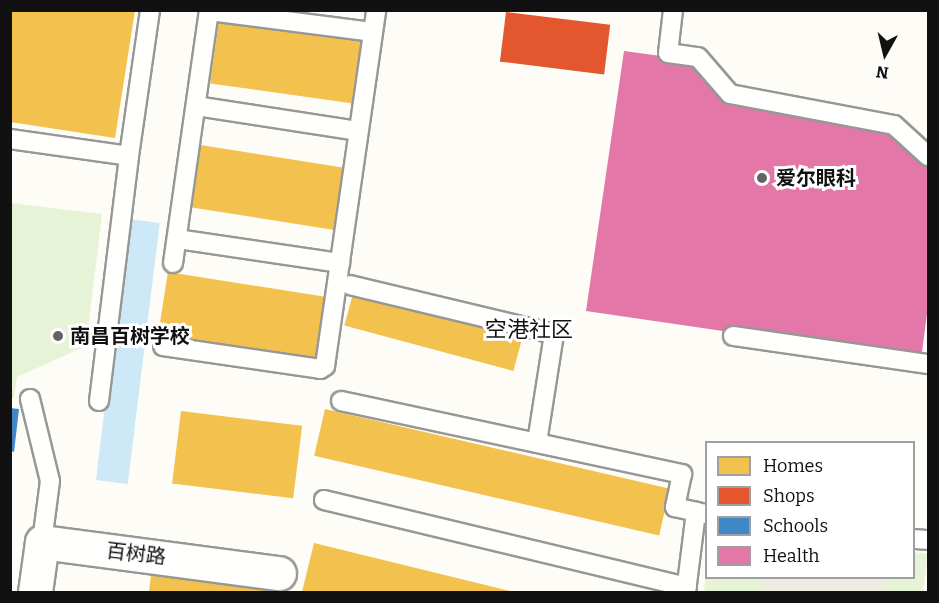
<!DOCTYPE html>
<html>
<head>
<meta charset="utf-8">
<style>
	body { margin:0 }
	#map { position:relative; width:939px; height:603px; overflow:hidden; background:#fdfcf7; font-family:Bitter,"Noto Sans SC",serif }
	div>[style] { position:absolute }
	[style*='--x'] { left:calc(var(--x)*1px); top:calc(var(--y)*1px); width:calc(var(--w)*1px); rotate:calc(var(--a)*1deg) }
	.green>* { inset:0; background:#e7f3d7 }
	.plaza>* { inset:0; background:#edebe2; transform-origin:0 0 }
	.water>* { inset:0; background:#cde8f7; transform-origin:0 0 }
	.homes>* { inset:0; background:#f2c14e; transform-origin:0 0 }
	.shops>* { inset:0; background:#e4572e; transform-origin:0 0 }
	.schools>* { inset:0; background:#3f88c5 }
	.health>* { inset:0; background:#e377a8 }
	.roads { filter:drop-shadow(2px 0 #979795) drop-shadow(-2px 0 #979795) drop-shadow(0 2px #979795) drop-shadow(0 -2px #979795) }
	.service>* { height:18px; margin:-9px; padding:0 9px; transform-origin:9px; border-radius:9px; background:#fffffe }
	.minor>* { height:33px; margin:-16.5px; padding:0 16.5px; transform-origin:16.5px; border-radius:16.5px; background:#fffffe }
	.dots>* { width:16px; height:16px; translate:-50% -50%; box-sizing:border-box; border:3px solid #fff; border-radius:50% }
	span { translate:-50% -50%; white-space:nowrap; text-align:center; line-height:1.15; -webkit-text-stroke:6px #fff; paint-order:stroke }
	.poi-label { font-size:20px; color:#111; font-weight:700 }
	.left { translate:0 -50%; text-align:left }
	.street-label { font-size:20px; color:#111 }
	.quarter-label { font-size:22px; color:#111 }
	.frame { position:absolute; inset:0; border:12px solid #111; pointer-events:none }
	.legend { position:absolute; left:705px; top:441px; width:210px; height:138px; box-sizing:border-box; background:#fff; border:2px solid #a0a0a0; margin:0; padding:8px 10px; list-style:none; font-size:18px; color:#111 }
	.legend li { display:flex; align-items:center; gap:12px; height:30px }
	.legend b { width:30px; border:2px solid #a0a0a0 }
	.north { position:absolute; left:855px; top:24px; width:60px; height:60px; -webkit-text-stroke:4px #fff; paint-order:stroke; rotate:188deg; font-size:16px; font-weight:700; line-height:24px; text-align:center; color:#111 }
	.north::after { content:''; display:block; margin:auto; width:21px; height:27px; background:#111; clip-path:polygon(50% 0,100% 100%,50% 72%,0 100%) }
</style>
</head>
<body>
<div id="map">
	<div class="green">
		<div style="clip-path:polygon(11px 203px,102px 214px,86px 346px,17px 377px,14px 398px,10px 398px)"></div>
		<div style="clip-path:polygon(914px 552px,928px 554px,923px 592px,704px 592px,706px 570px,706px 578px,914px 578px)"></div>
	</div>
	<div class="plaza">
		<div style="left:761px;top:578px;width:125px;height:14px"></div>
	</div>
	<div class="water">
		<div style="left:128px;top:219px;width:32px;height:263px;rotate:7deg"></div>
	</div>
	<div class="homes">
		<div style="clip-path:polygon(10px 10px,135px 10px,115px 138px,10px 122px)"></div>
		<div style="left:219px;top:20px;width:150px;height:64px;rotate:8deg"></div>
		<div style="left:194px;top:144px;width:160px;height:63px;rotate:9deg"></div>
		<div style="left:168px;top:272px;width:167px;height:63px;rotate:9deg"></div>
		<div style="left:355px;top:286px;width:175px;height:41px;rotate:15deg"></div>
		<div style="left:325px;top:409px;width:354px;height:48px;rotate:13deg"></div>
		<div style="left:181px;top:411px;width:122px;height:73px;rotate:7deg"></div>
		<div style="clip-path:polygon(314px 543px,514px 592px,302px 592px)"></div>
		<div style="clip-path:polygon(152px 567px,281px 584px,280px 592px,149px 592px)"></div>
	</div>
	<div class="shops">
		<div style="left:506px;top:12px;width:105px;height:50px;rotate:7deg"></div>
	</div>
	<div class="schools">
		<div style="clip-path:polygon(10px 408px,19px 409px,14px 452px,10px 451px)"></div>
	</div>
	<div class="health">
		<div style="clip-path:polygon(624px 51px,698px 61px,729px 97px,896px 131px,928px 160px,928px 306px,921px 360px,586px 311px)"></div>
	</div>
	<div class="roads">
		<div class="service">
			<div style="--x:673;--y:10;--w:43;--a:96.6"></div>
			<div style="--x:668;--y:53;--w:30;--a:8"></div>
			<div style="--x:698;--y:57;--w:49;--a:49.1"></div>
			<div style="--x:730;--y:94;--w:167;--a:10.7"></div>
			<div style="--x:894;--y:125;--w:46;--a:42.4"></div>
			<div style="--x:209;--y:11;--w:165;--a:7.3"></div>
			<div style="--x:196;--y:106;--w:164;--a:8.8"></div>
			<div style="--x:10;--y:139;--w:120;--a:8.1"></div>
			<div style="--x:129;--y:156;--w:148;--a:-81.8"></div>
			<div style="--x:177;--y:239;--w:165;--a:8.4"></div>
			<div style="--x:173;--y:263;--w:256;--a:-81.9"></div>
			<div style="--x:350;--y:285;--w:210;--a:13.5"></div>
			<div style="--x:554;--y:334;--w:110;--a:98.9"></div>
			<div style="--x:733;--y:336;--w:197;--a:8.2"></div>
			<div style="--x:163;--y:346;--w:159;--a:8.3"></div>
			<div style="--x:320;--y:369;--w:6;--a:-31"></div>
			<div style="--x:325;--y:366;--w:360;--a:-81.8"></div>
			<div style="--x:30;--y:399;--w:84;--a:76.3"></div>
			<div style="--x:50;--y:481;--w:62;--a:97.5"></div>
			<div style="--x:99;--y:401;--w:247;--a:-83"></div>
			<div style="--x:341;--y:401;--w:349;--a:12.1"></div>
			<div style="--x:682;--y:474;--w:34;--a:102"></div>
			<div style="--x:675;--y:507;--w:22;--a:13"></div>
			<div style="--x:324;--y:500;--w:373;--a:13.5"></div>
			<div style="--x:914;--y:539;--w:14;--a:4"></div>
			<div style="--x:686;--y:592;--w:81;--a:-82.9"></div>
			<div style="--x:696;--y:512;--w:10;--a:11"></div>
		</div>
		<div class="minor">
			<div style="--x:35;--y:592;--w:50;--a:-82"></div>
			<div style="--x:42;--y:542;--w:239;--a:7.5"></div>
		</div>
	</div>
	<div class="dots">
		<div style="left:762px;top:178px;background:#646362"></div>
		<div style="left:58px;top:336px;background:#646362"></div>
	</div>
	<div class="poi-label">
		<span class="left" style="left:776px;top:178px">爱尔眼科</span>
		<span class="left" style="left:70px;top:336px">南昌百树学校</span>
	</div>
	<div class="street-label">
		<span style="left:136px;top:554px;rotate:7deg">百树路</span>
	</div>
	<div class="quarter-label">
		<span style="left:529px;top:330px">空港社区</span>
	</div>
	<div class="frame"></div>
	<ul class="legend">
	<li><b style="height:16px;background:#f2c14e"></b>Homes</li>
	<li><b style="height:16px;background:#e4572e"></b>Shops</li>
	<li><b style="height:16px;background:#3f88c5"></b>Schools</li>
	<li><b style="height:16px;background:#e377a8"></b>Health</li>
	</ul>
	<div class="north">N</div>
</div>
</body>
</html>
